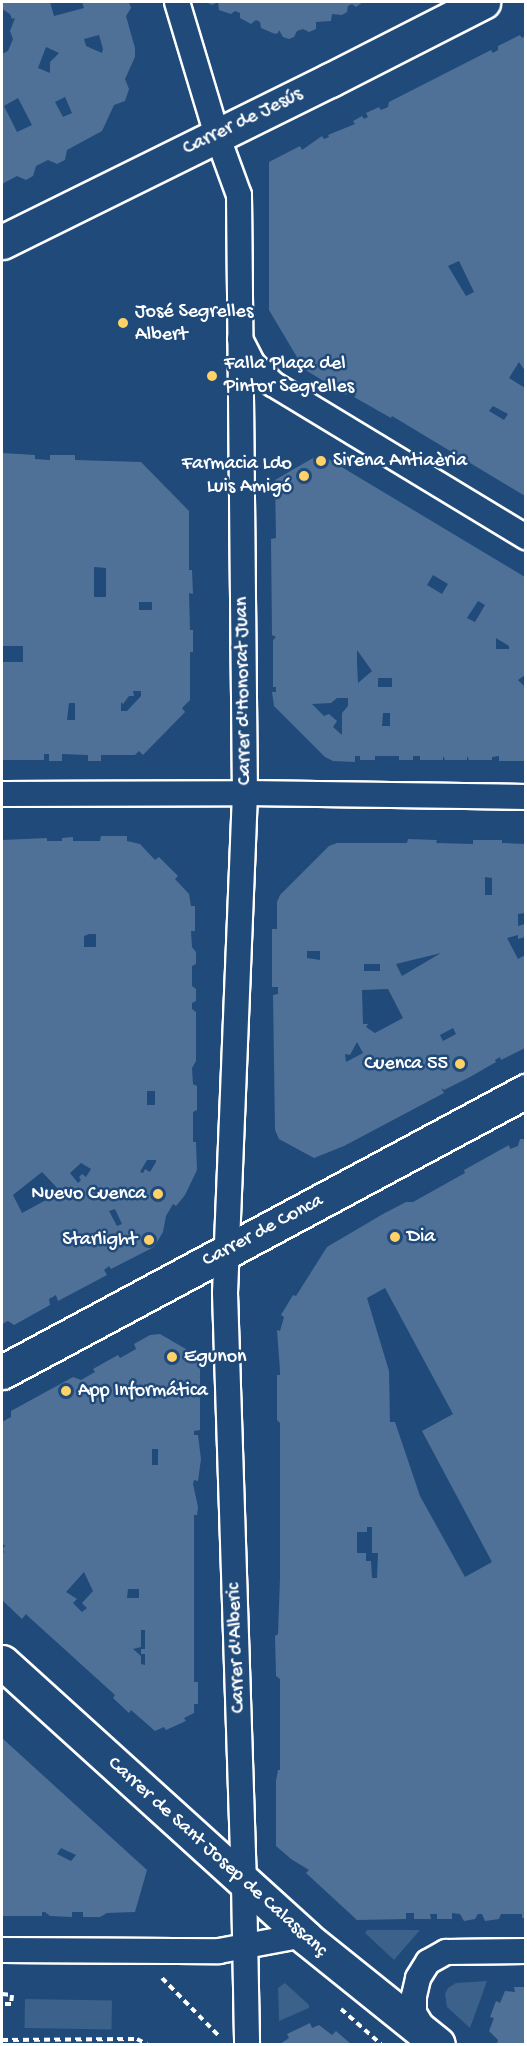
<!DOCTYPE html>
<html>
<head>
<meta charset="utf-8">
<style>
	body { margin:0 }
	#map { position:relative; width:527px; height:2046px; overflow:hidden; background:#1f4a7a; font-family:"Gochi Hand",sans-serif }
	div>[style] { position:absolute }
	[style*='--x'] { left:calc(var(--x)*1px); top:calc(var(--y)*1px); width:calc(var(--w)*1px); rotate:calc(var(--a)*1deg) }
	.green>* { inset:0; background:#3c618b; transform-origin:0 0 }
	.building>* { inset:0; background:#507197 }
	.path>* { height:4px; margin-top:-2px; transform-origin:0; background:repeating-linear-gradient(90deg,#fff 0 6px,transparent 0 10.5px) }
	.roads { filter:drop-shadow(2px 0 #fff) drop-shadow(-2px 0 #fff) drop-shadow(0 2px #fff) drop-shadow(0 -2px #fff) }
	.street>* { height:24px; margin:-12px; padding:0 12px; transform-origin:12px; border-radius:12px; background:#1f4a7a }
	.secondary>* { height:33px; margin:-16.5px; padding:0 16.5px; transform-origin:16.5px; border-radius:16.5px; background:#1f4a7a }
	.dots>* { width:16px; height:16px; translate:-50% -50%; box-sizing:border-box; border:3px solid #1f4a7a; border-radius:50% }
	span { translate:-50% -50%; white-space:nowrap; text-align:center; line-height:1.15; -webkit-text-stroke:5px #1f4a7a; paint-order:stroke }
	.street-label { font-size:20px; color:#fff }
	.poi-label { font-size:20px; color:#fff }
	.left { translate:0 -50%; text-align:left }
	.right { translate:-100% -50%; text-align:right }
	.frame { position:absolute; inset:0; border:3px solid #fff; pointer-events:none }
</style>
</head>
<body>
<div id="map">
	<div class="green">
		<div style="clip-path:polygon(367px 1930px,420px 1930px,394px 1960px,365px 1933px)"></div>
		<div style="clip-path:polygon(487px 1981px,470px 2028px,447px 2007px,445px 1994px,448px 1988px,456px 1983px)"></div>
		<div style="clip-path:polygon(285px 1983px,309px 2005px,309px 2008px,279px 2021px,278px 1988px)"></div>
		<div style="left:25px;top:1999px;width:87px;height:29px;rotate:1deg"></div>
	</div>
	<div class="building">
		<div style="clip-path:polygon(evenodd,2px 2px,50px 2px,54px 16px,84px 8px,82px 2px,129px 2px,131px 8px,126px 16px,135px 48px,135px 57px,125px 79px,129px 89px,125px 101px,114px 105px,102px 131px,67px 150px,65px 160px,57px 164px,48px 160px,36px 166px,33px 176px,26px 180px,17px 176px,2px 184px,2px 54px,8px 51px,13px 39px,10px 31px,15px 18px,12px 19px,10px 14px,2px 9px,2px 2px,99px 35px,103px 49px,102px 53px,86px 46px,84px 39px,99px 35px,2px 2px,46px 47px,59px 53px,50px 62px,50px 73px,38px 68px,46px 47px,2px 2px,65px 97px,72px 113px,63px 117px,55px 102px,65px 97px,2px 2px,18px 98px,32px 125px,17px 132px,4px 106px,18px 98px)"></div>
		<div style="clip-path:polygon(206px 2px,363px 2px,356px 7px,352px 4px,348px 6px,347px 12px,342px 15px,332px 14px,331px 21px,316px 22px,316px 29px,309px 32px,303px 29px,297px 31px,294px 37px,289px 39px,283px 37px,279px 30px,278px 33px,275px 34px,261px 28px,260px 22px,256px 20px,251px 24px,240px 18px,240px 13px,235px 11px,231px 14px,219px 10px,218px 2px,212px 5px)"></div>
		<div style="clip-path:polygon(evenodd,520px 35px,522px 38px,525px 36px,525px 371px,519px 362px,509px 378px,525px 388px,525px 496px,392px 416px,391px 418px,354px 397px,356px 395px,349px 391px,346px 395px,304px 369px,269px 310px,269px 162px,300px 146px,302px 150px,322px 136px,324px 139px,329px 137px,328px 135px,355px 124px,353px 121px,362px 116px,364px 119px,368px 117px,366px 113px,379px 107px,381px 110px,388px 107px,389px 102px,491px 50px,493px 53px,498px 50px,498px 46px,520px 35px,459px 261px,474px 292px,466px 296px,448px 266px,459px 261px,520px 35px,493px 406px,508px 414px,504px 420px,489px 411px,493px 406px)"></div>
		<div style="clip-path:polygon(evenodd,2px 453px,35px 455px,35px 459px,50px 460px,50px 455px,75px 455px,75px 460px,141px 462px,189px 511px,189px 570px,192px 570px,193px 594px,189px 593px,190px 630px,193px 630px,193px 652px,190px 652px,190px 700px,182px 708px,185px 712px,143px 755px,139px 751px,135px 755px,101px 755px,101px 761px,88px 761px,88px 755px,62px 754px,62px 761px,49px 761px,49px 754px,44px 754px,44px 760px,2px 760px,2px 662px,23px 662px,23px 646px,2px 646px,2px 453px,94px 567px,106px 568px,106px 597px,94px 597px,94px 567px,2px 453px,139px 602px,152px 602px,152px 610px,139px 610px,139px 602px,2px 453px,133px 691px,141px 691px,141px 696px,127px 711px,121px 711px,121px 702px,123px 704px,129px 696px,134px 696px,133px 691px,2px 453px,69px 703px,75px 703px,75px 720px,67px 720px,69px 703px)"></div>
		<div style="clip-path:polygon(evenodd,320px 454px,525px 577px,525px 675px,518px 680px,525px 687px,525px 761px,499px 761px,499px 756px,492px 757px,492px 760px,469px 760px,467px 756px,467px 760px,445px 760px,443px 756px,443px 760px,420px 760px,420px 756px,413px 756px,413px 760px,399px 760px,399px 756px,375px 756px,375px 760px,360px 760px,360px 756px,355px 756px,355px 762px,333px 761px,325px 757px,274px 706px,272px 692px,276px 692px,276px 687px,273px 687px,273px 640px,276px 637px,272px 635px,271px 539px,276px 538px,275px 480px,320px 454px,433px 575px,448px 584px,442px 594px,427px 585px,433px 575px,320px 454px,478px 601px,485px 605px,475px 622px,467px 618px,478px 601px,320px 454px,496px 638px,509px 646px,509px 649px,496px 649px,496px 638px,320px 454px,357px 650px,372px 671px,358px 683px,357px 663px,357px 650px,320px 454px,378px 678px,392px 678px,392px 687px,378px 687px,378px 678px,320px 454px,337px 698px,348px 698px,348px 706px,342px 713px,342px 735px,333px 727px,337px 721px,329px 714px,324px 716px,312px 704px,331px 703px,337px 698px,320px 454px,383px 713px,390px 713px,390px 726px,382px 726px,383px 713px)"></div>
		<div style="clip-path:polygon(evenodd,101px 836px,127px 836px,127px 841px,140px 844px,155px 860px,159px 857px,178px 876px,175px 879px,189px 894px,191px 906px,195px 906px,195px 931px,191px 931px,192px 947px,196px 952px,196px 964px,192px 966px,192px 986px,196px 989px,196px 1001px,192px 1003px,192px 1009px,196px 1012px,196px 1061px,192px 1068px,193px 1084px,197px 1086px,197px 1110px,193px 1112px,193px 1142px,196px 1142px,197px 1170px,185px 1195px,176px 1206px,173px 1204px,166px 1216px,163px 1232px,154px 1247px,111px 1269px,109px 1266px,104px 1270px,107px 1275px,58px 1301px,56px 1295px,49px 1299px,50px 1305px,14px 1325px,8px 1321px,2px 1324px,2px 840px,47px 838px,47px 841px,62px 841px,62px 838px,73px 837px,73px 841px,100px 841px,101px 836px,89px 934px,96px 934px,96px 947px,84px 947px,84px 936px,89px 934px,101px 836px,147px 1091px,155px 1091px,155px 1105px,147px 1105px,147px 1091px,101px 836px,147px 1160px,156px 1160px,156px 1162px,150px 1172px,145px 1169px,143px 1173px,140px 1172px,147px 1160px,101px 836px,81px 1163px,91px 1169px,86px 1177px,82px 1174px,79px 1177px,81px 1180px,78px 1183px,70px 1173px,81px 1163px,101px 836px,42px 1172px,61px 1192px,22px 1213px,13px 1195px,42px 1172px,101px 836px,115px 1209px,122px 1224px,117px 1226px,109px 1211px,115px 1209px)"></div>
		<div style="clip-path:polygon(evenodd,408px 839px,437px 840px,436px 843px,473px 844px,473px 840px,502px 840px,502px 843px,525px 844px,525px 913px,518px 914px,518px 926px,525px 924px,525px 937px,518px 939px,518px 935px,507px 938px,518px 959px,525px 955px,525px 1048px,501px 1060px,500px 1057px,495px 1060px,496px 1062px,470px 1077px,444px 1090px,441px 1088px,444px 1093px,344px 1146px,314px 1158px,279px 1139px,275px 1130px,273px 995px,278px 994px,278px 987px,272px 987px,272px 929px,277px 929px,277px 902px,280px 895px,329px 846px,337px 843px,407px 843px,408px 839px,485px 877px,492px 878px,492px 895px,485px 895px,485px 877px,408px 839px,307px 951px,320px 951px,320px 960px,307px 958px,307px 951px,408px 839px,441px 953px,402px 976px,396px 964px,441px 953px,408px 839px,364px 964px,380px 964px,380px 971px,364px 971px,364px 964px,408px 839px,388px 989px,403px 1018px,375px 1033px,366px 1027px,368px 1024px,363px 1024px,362px 990px,388px 989px,408px 839px,453px 1028px,456px 1034px,443px 1041px,440px 1035px,453px 1028px,408px 839px,357px 1042px,363px 1053px,346px 1062px,345px 1054px,350px 1055px,357px 1042px)"></div>
		<div style="clip-path:polygon(evenodd,520px 1139px,525px 1139px,525px 1918px,522px 1918px,522px 1914px,501px 1914px,499px 1919px,485px 1921px,482px 1914px,478px 1914px,475px 1919px,464px 1921px,460px 1914px,452px 1913px,452px 1919px,437px 1919px,437px 1914px,430px 1914px,431px 1919px,414px 1919px,414px 1913px,406px 1913px,406px 1919px,357px 1920px,306px 1873px,309px 1870px,291px 1859px,276px 1846px,276px 1781px,278px 1770px,280px 1770px,280px 1679px,276px 1676px,275px 1636px,278px 1634px,280px 1578px,280px 1423px,277px 1420px,277px 1375px,280px 1375px,280px 1371px,277px 1330px,280px 1331px,284px 1317px,281px 1315px,293px 1295px,296px 1296px,327px 1247px,383px 1214px,406px 1202px,413px 1202px,465px 1173px,464px 1170px,509px 1145px,510px 1149px,518px 1146px,520px 1139px,385px 1288px,453px 1414px,422px 1431px,492px 1562px,465px 1577px,420px 1496px,395px 1422px,390px 1422px,389px 1371px,367px 1298px,385px 1288px,520px 1139px,367px 1527px,372px 1527px,372px 1553px,378px 1553px,377px 1578px,372px 1578px,371px 1561px,366px 1561px,366px 1553px,357px 1553px,357px 1532px,367px 1532px,367px 1527px)"></div>
		<div style="clip-path:polygon(evenodd,160px 1334px,191px 1352px,200px 1366px,200px 1430px,194px 1431px,194px 1435px,198px 1435px,201px 1459px,198px 1481px,194px 1480px,193px 1484px,198px 1507px,197px 1515px,194px 1515px,194px 1682px,198px 1682px,198px 1704px,194px 1704px,194px 1713px,184px 1718px,186px 1721px,166px 1730px,164px 1727px,155px 1731px,131px 1710px,129px 1713px,113px 1698px,115px 1695px,30px 1618px,26px 1614px,22px 1619px,2px 1600px,2px 1554px,4px 1552px,2px 1549px,5px 1546px,2px 1543px,2px 1422px,11px 1417px,11px 1411px,73px 1377px,81px 1380px,95px 1372px,93px 1369px,118px 1355px,120px 1358px,136px 1349px,134px 1344px,150px 1335px,160px 1334px,152px 1449px,158px 1449px,158px 1465px,152px 1465px,152px 1449px,160px 1334px,84px 1572px,93px 1591px,82px 1603px,87px 1608px,82px 1612px,73px 1603px,77px 1599px,66px 1592px,84px 1572px,160px 1334px,128px 1589px,139px 1589px,139px 1598px,127px 1598px,128px 1589px,160px 1334px,141px 1630px,145px 1630px,145px 1649px,141px 1649px,141px 1654px,145px 1654px,145px 1665px,141px 1664px,141px 1656px,133px 1649px,141px 1647px,141px 1630px)"></div>
		<div style="clip-path:polygon(evenodd,2px 1738px,147px 1870px,135px 1912px,107px 1913px,100px 1917px,83px 1917px,83px 1912px,72px 1912px,72px 1917px,50px 1916px,45px 1912px,42px 1912px,42px 1916px,2px 1916px,2px 1738px,61px 1848px,76px 1855px,71px 1861px,57px 1854px,61px 1848px)"></div>
		<div style="clip-path:polygon(514px 1987px,525px 1987px,525px 2044px,497px 2044px,498px 2040px,489px 2031px,494px 2018px,490px 2017px,496px 2001px,500px 2003px,505px 1991px,515px 1992px)"></div>
		<div style="clip-path:polygon(310px 2023px,312px 2028px,319px 2025px,332px 2035px,336px 2031px,351px 2044px,280px 2044px,289px 2038px,287px 2034px)"></div>
	</div>
	<div class="path">
		<div style="--x:162;--y:1978;--w:80;--a:45.5"></div>
		<div style="--x:2;--y:1994;--w:10;--a:6"></div>
		<div style="--x:12;--y:1995;--w:9;--a:96"></div>
		<div style="--x:11;--y:2004;--w:9;--a:180"></div>
		<div style="--x:341;--y:2009;--w:53;--a:41.2"></div>
		<div style="--x:2;--y:2040;--w:135;--a:-0.4"></div>
		<div style="--x:137;--y:2039;--w:11;--a:27"></div>
	</div>
	<div class="roads">
		<div class="street">
			<div style="--x:177;--y:2;--w:139;--a:73.3"></div>
			<div style="--x:217;--y:135;--w:64;--a:69.9"></div>
			<div style="--x:239;--y:195;--w:598;--a:89.43"></div>
			<div style="--x:245;--y:793;--w:500;--a:92.29"></div>
			<div style="--x:225;--y:1293;--w:590;--a:88.16"></div>
			<div style="--x:244;--y:1883;--w:161;--a:88.9"></div>
			<div style="--x:240;--y:339;--w:27;--a:63"></div>
			<div style="--x:252;--y:363;--w:30;--a:45"></div>
			<div style="--x:273;--y:384;--w:296;--a:31.2"></div>
			<div style="--x:2;--y:794;--w:243;--a:-0.2"></div>
			<div style="--x:245;--y:793;--w:281;--a:0.8"></div>
			<div style="--x:2;--y:1950;--w:217;--a:0.3"></div>
			<div style="--x:219;--y:1951;--w:76;--a:-10.6"></div>
			<div style="--x:294;--y:1937;--w:12;--a:5"></div>
			<div style="--x:426;--y:2033;--w:23;--a:-121"></div>
			<div style="--x:414;--y:2013;--w:17;--a:-90"></div>
			<div style="--x:414;--y:1996;--w:18;--a:-77"></div>
			<div style="--x:418;--y:1978;--w:19;--a:-58"></div>
			<div style="--x:428;--y:1962;--w:21;--a:-29"></div>
			<div style="--x:446;--y:1952;--w:80;--a:-0.7"></div>
		</div>
		<div class="secondary">
			<div style="--x:2;--y:242;--w:366;--a:-26.3"></div>
			<div style="--x:330;--y:80;--w:172;--a:-27"></div>
			<div style="--x:2;--y:1372;--w:595;--a:-28.2"></div>
			<div style="--x:2;--y:1662;--w:411;--a:42.2"></div>
			<div style="--x:306;--y:1938;--w:169;--a:38.8"></div>
		</div>
	</div>
	<div class="dots">
		<div style="left:123px;top:323px;background:#ffd166"></div>
		<div style="left:212px;top:376px;background:#ffd166"></div>
		<div style="left:321px;top:461px;background:#ffd166"></div>
		<div style="left:304px;top:476px;background:#ffd166"></div>
		<div style="left:460px;top:1064px;background:#ffd166"></div>
		<div style="left:158px;top:1194px;background:#ffd166"></div>
		<div style="left:395px;top:1237px;background:#ffd166"></div>
		<div style="left:149px;top:1240px;background:#ffd166"></div>
		<div style="left:172px;top:1357px;background:#ffd166"></div>
		<div style="left:66px;top:1391px;background:#ffd166"></div>
	</div>
	<div class="street-label">
		<span style="left:243px;top:122px;rotate:-26deg">Carrer de Jesús</span>
		<span style="left:244px;top:691px;rotate:-91deg">Carrer d'Honorat Juan</span>
		<span style="left:263px;top:1231px;rotate:-28deg">Carrer de Conca</span>
		<span style="left:237px;top:1648px;rotate:-92deg">Carrer d'Alberic</span>
		<span style="left:217px;top:1857px;rotate:42deg">Carrer de Sant Josep de Calassanç</span>
	</div>
	<div class="poi-label">
		<span class="left" style="left:135px;top:324px">José Segrelles<br>Albert</span>
		<span class="left" style="left:224px;top:376px">Falla Plaça del<br>Pintor Segrelles</span>
		<span class="left" style="left:333px;top:461px">Sirena Antiaèria</span>
		<span class="right" style="left:292px;top:476px">Farmacia Ldo<br>Luis Amigó</span>
		<span class="right" style="left:448px;top:1064px">Cuenca 55</span>
		<span class="right" style="left:146px;top:1194px">Nuevo Cuenca</span>
		<span class="left" style="left:407px;top:1237px">Dia</span>
		<span class="right" style="left:137px;top:1240px">Starlight</span>
		<span class="left" style="left:184px;top:1357px">Egunon</span>
		<span class="left" style="left:78px;top:1391px">App Informática</span>
	</div>
	<div class="frame"></div>
</div>
</body>
</html>
